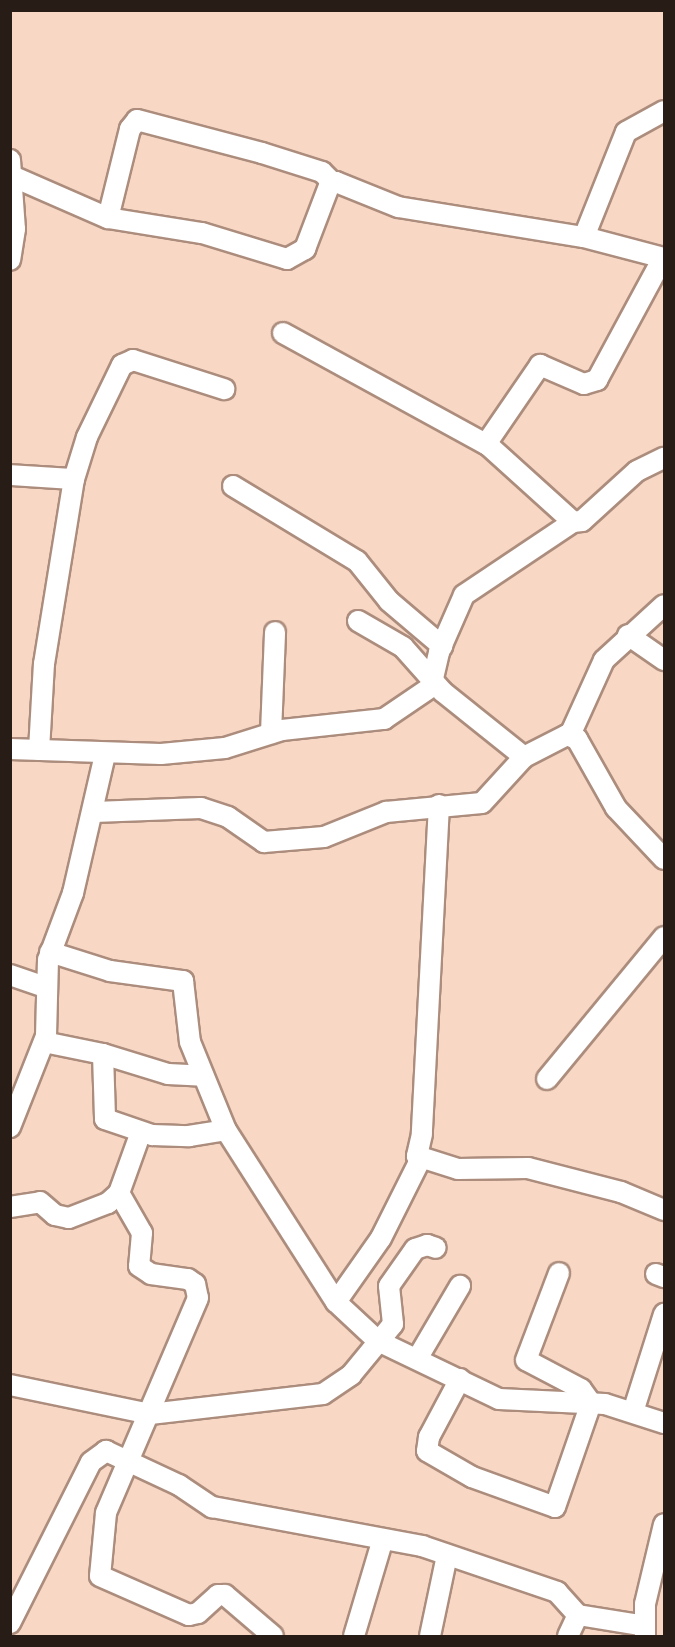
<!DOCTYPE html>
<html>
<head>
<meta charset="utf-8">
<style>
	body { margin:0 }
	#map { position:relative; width:675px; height:1647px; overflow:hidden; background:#f8d7c5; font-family:Montserrat,sans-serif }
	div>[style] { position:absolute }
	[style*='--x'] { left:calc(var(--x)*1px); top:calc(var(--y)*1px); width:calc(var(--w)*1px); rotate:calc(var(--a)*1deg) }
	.roads { filter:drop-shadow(2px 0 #ac8d7d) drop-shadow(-2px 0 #ac8d7d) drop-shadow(0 2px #ac8d7d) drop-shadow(0 -2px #ac8d7d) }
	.minor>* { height:20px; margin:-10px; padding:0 10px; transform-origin:10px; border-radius:10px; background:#fff }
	span { translate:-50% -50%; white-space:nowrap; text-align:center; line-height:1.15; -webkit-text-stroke:5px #f8d7c5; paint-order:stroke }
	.frame { position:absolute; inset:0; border:12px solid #281c16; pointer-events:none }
</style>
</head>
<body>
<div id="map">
	<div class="roads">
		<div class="minor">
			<div style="--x:10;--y:160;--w:69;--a:85.9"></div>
			<div style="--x:15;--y:229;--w:31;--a:99"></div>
			<div style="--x:14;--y:177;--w:103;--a:23.6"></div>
			<div style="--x:108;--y:218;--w:95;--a:9.1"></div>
			<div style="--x:202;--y:233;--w:89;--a:17"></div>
			<div style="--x:287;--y:259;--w:21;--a:-29"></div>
			<div style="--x:305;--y:249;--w:67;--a:-69.1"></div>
			<div style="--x:329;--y:186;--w:8;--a:-30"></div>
			<div style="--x:336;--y:182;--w:67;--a:22"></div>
			<div style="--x:398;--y:207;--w:188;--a:9.2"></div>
			<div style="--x:584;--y:237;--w:83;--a:14.7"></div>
			<div style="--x:108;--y:218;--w:92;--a:-76.1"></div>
			<div style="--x:130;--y:129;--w:11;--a:-52"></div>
			<div style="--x:137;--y:120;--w:129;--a:14.8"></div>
			<div style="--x:262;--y:153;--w:63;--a:17.6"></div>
			<div style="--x:322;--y:172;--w:16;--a:45"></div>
			<div style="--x:584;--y:237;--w:113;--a:-68.2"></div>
			<div style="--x:626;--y:132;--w:43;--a:-28.9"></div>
			<div style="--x:283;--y:333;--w:235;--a:28.7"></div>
			<div style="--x:489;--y:446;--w:113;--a:42.1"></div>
			<div style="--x:573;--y:522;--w:9;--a:-6"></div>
			<div style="--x:582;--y:521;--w:74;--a:-42.3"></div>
			<div style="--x:637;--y:471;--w:30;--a:-26"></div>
			<div style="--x:486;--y:444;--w:96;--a:-55.6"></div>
			<div style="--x:540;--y:365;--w:48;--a:23.4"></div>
			<div style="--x:584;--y:384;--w:14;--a:-17"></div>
			<div style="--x:597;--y:380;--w:139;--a:-61.6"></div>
			<div style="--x:10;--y:475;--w:64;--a:3.6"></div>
			<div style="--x:233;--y:486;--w:145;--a:31.2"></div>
			<div style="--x:357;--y:561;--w:51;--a:51.3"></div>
			<div style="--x:389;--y:601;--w:70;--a:40.3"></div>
			<div style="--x:358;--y:621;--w:52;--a:30"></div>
			<div style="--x:403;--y:647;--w:60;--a:48.4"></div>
			<div style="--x:443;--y:692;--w:104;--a:38.7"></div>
			<div style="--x:628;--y:635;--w:44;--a:34.8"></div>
			<div style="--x:271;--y:733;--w:101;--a:-87.7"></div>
			<div style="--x:570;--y:735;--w:82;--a:-65.6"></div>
			<div style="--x:604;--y:660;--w:81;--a:-42.5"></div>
			<div style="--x:10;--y:749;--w:151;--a:1.9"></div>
			<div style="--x:161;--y:754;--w:64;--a:-5.4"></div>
			<div style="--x:225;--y:748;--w:60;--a:-17.5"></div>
			<div style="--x:282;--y:730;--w:103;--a:-6.2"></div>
			<div style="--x:384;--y:719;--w:57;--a:-34.2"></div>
			<div style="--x:431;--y:687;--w:36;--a:-77"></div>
			<div style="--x:439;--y:652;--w:62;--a:-66.3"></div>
			<div style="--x:464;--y:595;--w:131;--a:-33.8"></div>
			<div style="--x:39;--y:750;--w:86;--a:-86.7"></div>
			<div style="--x:44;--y:664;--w:187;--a:-80.8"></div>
			<div style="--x:74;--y:479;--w:44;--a:-72.8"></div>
			<div style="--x:87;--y:437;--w:80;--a:-64.1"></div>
			<div style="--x:122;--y:365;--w:12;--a:-24"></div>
			<div style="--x:133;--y:360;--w:96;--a:17.7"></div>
			<div style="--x:439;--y:805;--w:329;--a:93"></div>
			<div style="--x:422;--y:1134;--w:23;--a:103"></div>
			<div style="--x:417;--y:1156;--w:43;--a:17.6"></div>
			<div style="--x:458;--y:1169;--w:70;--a:-0.8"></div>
			<div style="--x:528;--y:1168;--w:96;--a:14.5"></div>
			<div style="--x:621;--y:1192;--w:47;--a:22.7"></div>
			<div style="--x:94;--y:812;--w:107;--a:-2.1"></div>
			<div style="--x:201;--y:808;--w:28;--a:18"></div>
			<div style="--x:228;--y:817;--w:44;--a:34.8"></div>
			<div style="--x:264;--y:842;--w:60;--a:-4.8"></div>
			<div style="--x:324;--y:837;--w:67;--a:-22"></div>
			<div style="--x:386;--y:812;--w:96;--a:-5.4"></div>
			<div style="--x:482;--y:803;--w:62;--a:-47.6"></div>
			<div style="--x:524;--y:757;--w:48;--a:-27.1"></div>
			<div style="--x:567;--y:735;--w:11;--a:22"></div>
			<div style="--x:577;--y:739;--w:79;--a:60.5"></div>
			<div style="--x:616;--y:808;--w:70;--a:46.7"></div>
			<div style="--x:50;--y:952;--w:63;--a:17.6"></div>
			<div style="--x:110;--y:971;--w:74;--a:7.8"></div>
			<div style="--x:183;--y:981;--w:61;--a:83.5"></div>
			<div style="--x:190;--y:1042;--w:95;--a:67.8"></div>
			<div style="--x:10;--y:975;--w:37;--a:19"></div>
			<div style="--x:44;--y:1042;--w:60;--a:11.5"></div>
			<div style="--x:103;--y:1054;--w:68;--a:17.1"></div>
			<div style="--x:168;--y:1074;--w:35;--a:3"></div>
			<div style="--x:103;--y:1054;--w:65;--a:88.2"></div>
			<div style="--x:105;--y:1119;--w:50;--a:18.8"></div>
			<div style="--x:152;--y:1135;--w:37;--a:2"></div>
			<div style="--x:189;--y:1136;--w:37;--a:-9"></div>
			<div style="--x:226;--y:1130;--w:204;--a:57.4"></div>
			<div style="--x:336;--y:1302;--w:57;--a:42.9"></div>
			<div style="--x:378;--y:1341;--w:134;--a:25.6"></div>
			<div style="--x:499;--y:1399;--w:106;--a:2.7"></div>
			<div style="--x:605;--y:1404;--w:62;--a:17.9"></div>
			<div style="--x:547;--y:1079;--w:184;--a:-50.5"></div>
			<div style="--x:10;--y:1127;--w:98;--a:-68.4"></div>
			<div style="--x:46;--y:1036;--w:76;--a:-88.5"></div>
			<div style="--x:48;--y:960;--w:72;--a:-69.5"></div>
			<div style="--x:73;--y:893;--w:143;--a:-77"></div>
			<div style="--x:119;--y:1193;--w:46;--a:60.1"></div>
			<div style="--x:142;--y:1233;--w:33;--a:95"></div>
			<div style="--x:139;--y:1266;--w:14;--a:34"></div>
			<div style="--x:151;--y:1274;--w:37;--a:8"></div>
			<div style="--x:188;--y:1279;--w:9;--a:36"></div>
			<div style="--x:195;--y:1284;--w:14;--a:78"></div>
			<div style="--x:198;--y:1298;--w:234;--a:113.2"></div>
			<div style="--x:106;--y:1513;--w:63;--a:95.4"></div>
			<div style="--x:100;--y:1576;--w:97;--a:23.7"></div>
			<div style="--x:189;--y:1615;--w:9;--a:-13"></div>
			<div style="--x:198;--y:1613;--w:27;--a:-42"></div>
			<div style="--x:218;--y:1595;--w:7;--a:0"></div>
			<div style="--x:225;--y:1595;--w:63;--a:40.5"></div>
			<div style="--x:10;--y:1207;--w:30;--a:-9"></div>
			<div style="--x:40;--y:1202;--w:20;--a:41"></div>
			<div style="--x:55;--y:1215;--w:14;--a:12"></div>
			<div style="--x:69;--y:1218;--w:42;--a:-21"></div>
			<div style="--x:108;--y:1203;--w:15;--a:-42"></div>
			<div style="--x:119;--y:1193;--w:65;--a:-70.2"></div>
			<div style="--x:656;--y:1274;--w:9;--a:21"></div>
			<div style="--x:336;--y:1302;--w:78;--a:-54.9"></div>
			<div style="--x:381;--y:1238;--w:87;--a:-63.4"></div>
			<div style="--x:417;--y:1359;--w:85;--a:-59.5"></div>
			<div style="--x:460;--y:1379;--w:66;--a:118.1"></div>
			<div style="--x:429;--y:1437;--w:14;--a:98"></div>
			<div style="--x:427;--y:1451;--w:52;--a:30"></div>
			<div style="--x:472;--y:1477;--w:88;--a:19.9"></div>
			<div style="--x:555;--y:1507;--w:110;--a:-70.9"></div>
			<div style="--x:591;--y:1403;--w:17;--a:-126"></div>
			<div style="--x:581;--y:1389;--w:62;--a:-152.2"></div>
			<div style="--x:526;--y:1360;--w:93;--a:-69.2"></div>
			<div style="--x:10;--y:1385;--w:143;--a:11.7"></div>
			<div style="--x:150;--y:1414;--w:174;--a:-6.6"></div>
			<div style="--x:323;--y:1394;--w:34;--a:-34"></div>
			<div style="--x:351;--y:1375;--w:66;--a:-50.5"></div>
			<div style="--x:393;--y:1324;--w:38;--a:-96"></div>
			<div style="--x:389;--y:1286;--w:45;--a:-54.9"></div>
			<div style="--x:415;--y:1249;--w:13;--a:-18"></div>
			<div style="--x:427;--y:1245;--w:9;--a:18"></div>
			<div style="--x:633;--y:1412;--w:103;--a:-72.4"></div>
			<div style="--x:10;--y:1623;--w:180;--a:-63.3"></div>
			<div style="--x:91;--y:1462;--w:19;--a:-36"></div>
			<div style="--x:106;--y:1451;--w:81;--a:25"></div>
			<div style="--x:179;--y:1485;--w:40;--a:34"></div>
			<div style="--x:212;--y:1507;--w:214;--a:10.5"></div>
			<div style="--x:422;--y:1546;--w:143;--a:18.8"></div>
			<div style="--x:557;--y:1592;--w:31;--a:48"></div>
			<div style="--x:578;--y:1615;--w:68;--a:9.3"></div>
			<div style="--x:354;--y:1636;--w:101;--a:-73.4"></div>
			<div style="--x:430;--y:1636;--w:83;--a:-78.1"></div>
			<div style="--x:568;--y:1636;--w:23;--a:-65"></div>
			<div style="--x:645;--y:1636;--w:32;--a:-90"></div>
			<div style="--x:645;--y:1604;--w:82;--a:-76.6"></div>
		</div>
	</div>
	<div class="frame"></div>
</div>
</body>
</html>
